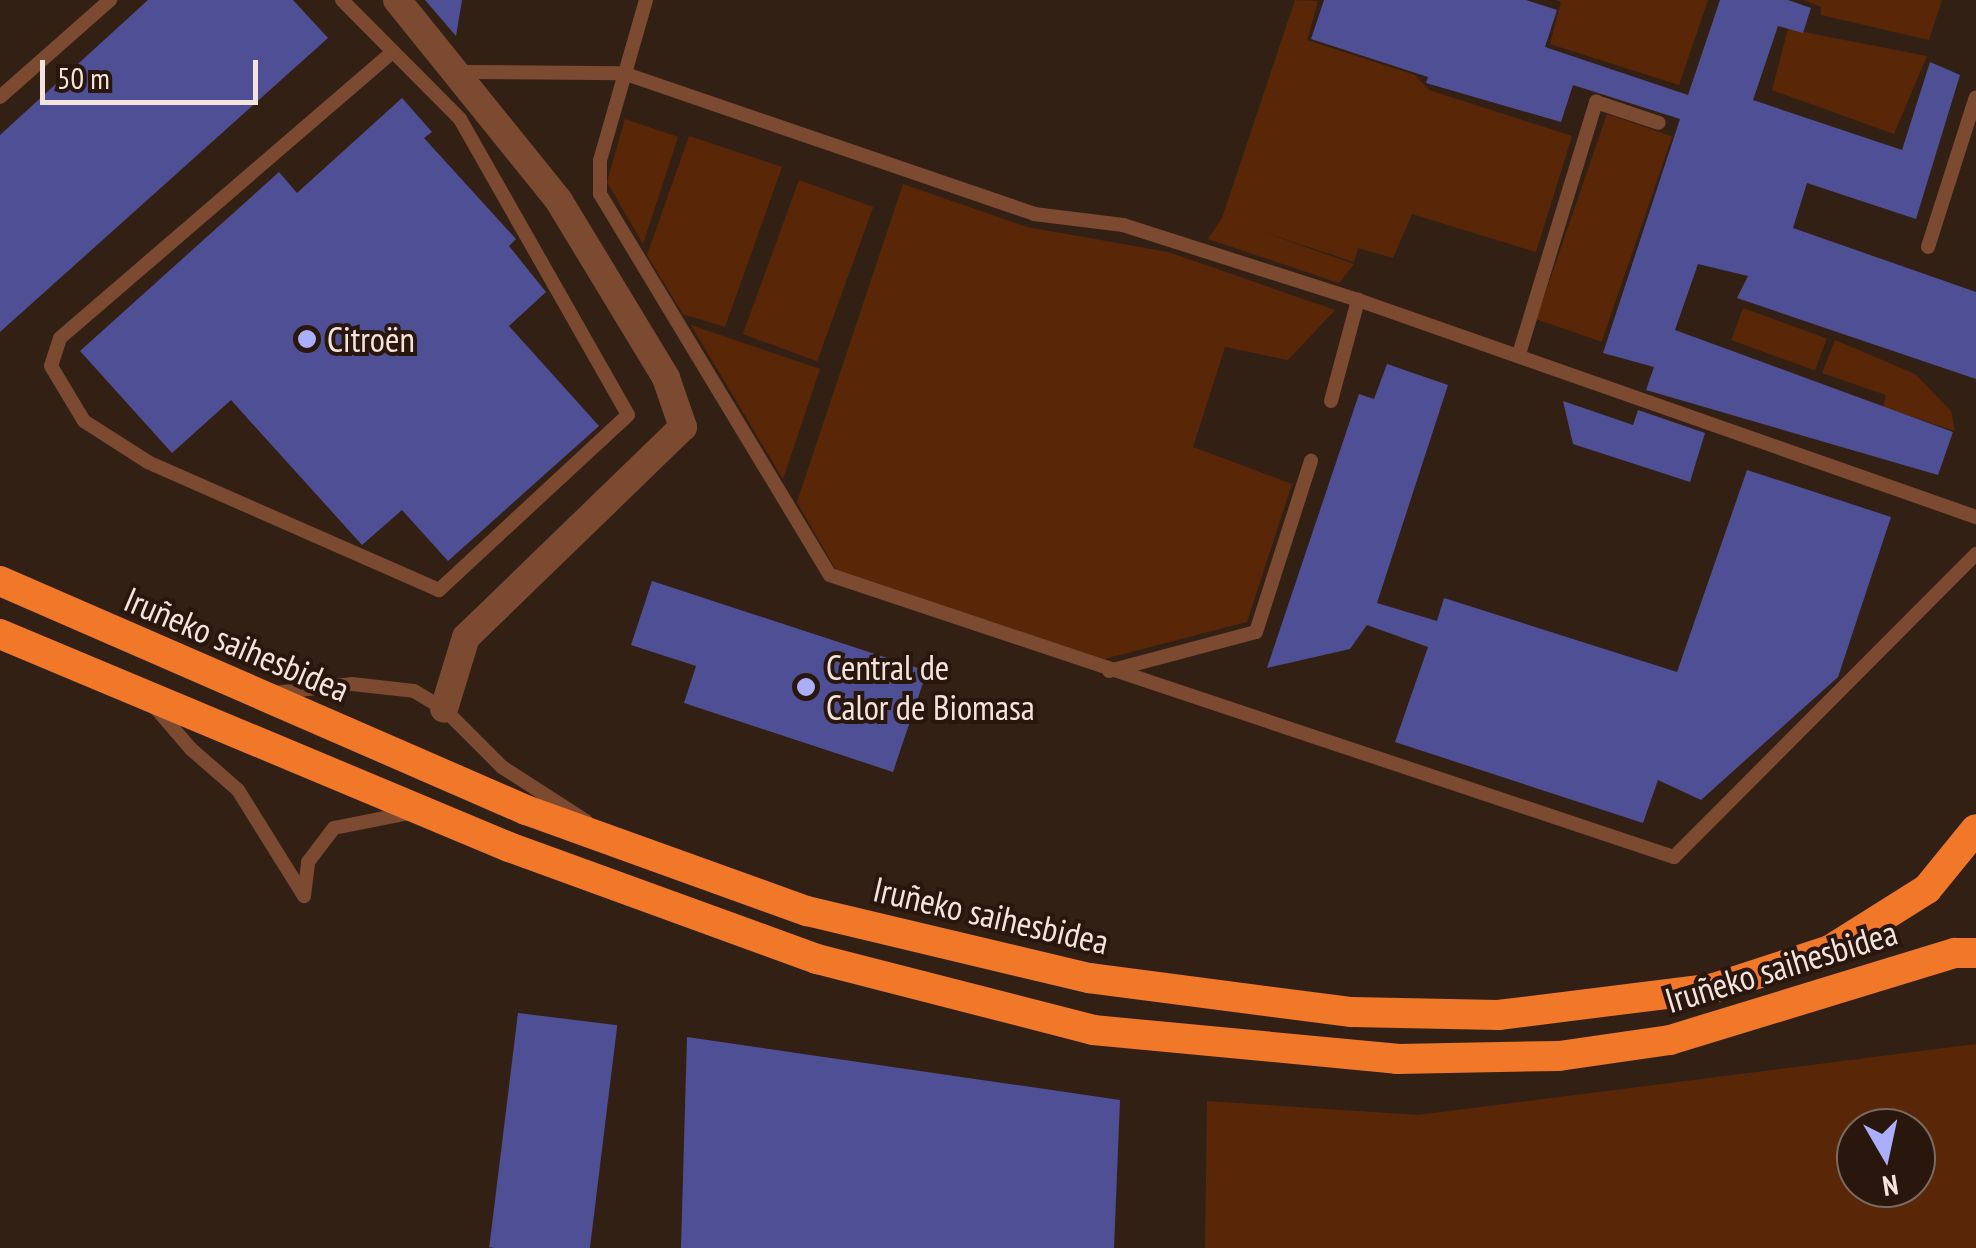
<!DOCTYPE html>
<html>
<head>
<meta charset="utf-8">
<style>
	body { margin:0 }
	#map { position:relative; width:1976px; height:1248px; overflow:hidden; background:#332015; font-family:"PT Sans Narrow",sans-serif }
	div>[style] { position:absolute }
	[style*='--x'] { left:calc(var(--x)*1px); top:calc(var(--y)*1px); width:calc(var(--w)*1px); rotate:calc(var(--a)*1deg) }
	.green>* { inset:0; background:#592707; transform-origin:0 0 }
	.building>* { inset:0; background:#4f4f95; transform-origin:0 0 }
	.lane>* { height:14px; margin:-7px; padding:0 7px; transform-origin:7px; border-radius:7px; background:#7b4a30 }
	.street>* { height:28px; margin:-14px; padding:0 14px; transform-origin:14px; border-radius:14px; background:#7b4a30 }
	.highway>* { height:30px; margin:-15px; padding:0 15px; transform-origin:15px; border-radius:15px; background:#f17729 }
	.dots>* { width:28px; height:28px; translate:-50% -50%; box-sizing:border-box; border:5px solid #29160c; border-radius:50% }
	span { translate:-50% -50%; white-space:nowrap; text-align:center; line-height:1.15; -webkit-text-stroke:8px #29160c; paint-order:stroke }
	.poi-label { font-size:35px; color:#f3e5de }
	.left { translate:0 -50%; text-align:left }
	.street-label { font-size:35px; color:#f3e5de }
	.north { position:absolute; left:1836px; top:1108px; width:100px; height:100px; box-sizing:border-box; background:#29160c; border:2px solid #7a6960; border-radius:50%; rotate:171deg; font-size:28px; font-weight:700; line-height:40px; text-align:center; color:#f3e5de }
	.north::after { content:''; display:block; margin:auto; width:35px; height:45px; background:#abaffb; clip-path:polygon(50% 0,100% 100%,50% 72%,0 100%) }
	.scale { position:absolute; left:40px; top:60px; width:218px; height:45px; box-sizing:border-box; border:5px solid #f3e5de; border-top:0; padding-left:12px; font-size:30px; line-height:35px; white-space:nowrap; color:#f3e5de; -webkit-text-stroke:8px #29160c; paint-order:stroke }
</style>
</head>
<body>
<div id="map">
	<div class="green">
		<div style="clip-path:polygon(1295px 0,1318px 1px,1307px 40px,1415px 75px,1429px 90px,1572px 136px,1536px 252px,1412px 214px,1393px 258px,1358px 248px,1354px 262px,1254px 229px,1354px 264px,1339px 283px,1208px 239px,1222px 218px)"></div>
		<div style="clip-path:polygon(1556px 0,1708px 0,1679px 85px,1550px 44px,1561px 2px)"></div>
		<div style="clip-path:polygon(1804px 0,1942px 0,1929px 40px,1821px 15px,1821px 7px)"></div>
		<div style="clip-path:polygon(1788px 29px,1927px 56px,1894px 134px,1772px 90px)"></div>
		<div style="left:1607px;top:114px;width:69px;height:217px;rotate:19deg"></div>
		<div style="clip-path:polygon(625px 119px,678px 137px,643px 244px,607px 182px)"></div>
		<div style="clip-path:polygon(689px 136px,782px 167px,725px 327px,683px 314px,647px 255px)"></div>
		<div style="left:799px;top:180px;width:79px;height:164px;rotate:20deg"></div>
		<div style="clip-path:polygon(903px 184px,1027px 227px,1168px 252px,1335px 310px,1288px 360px,1225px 347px,1193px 447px,1292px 484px,1247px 622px,1104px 659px,836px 570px,797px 502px)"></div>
		<div style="left:1743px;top:308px;width:89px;height:34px;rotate:20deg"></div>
		<div style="clip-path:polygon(691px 325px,820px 369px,783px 479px)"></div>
		<div style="clip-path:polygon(1835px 340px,1915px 374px,1951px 411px,1955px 431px,1883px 407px,1886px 395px,1822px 373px)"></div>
		<div style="clip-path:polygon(evenodd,1976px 1044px,1976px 1248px,1205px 1248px,1207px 1101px,1418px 1115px,1976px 1044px,1856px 1128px,1916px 1128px,1916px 1188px,1856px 1188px,1856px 1128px)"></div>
	</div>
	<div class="building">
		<div style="clip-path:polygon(148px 0,293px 0,328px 38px,0 332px,0 135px)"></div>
		<div style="clip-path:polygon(425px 0,462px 0,456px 36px)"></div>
		<div style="clip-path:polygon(1324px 0,1526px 0,1557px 10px,1545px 47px,1688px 95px,1720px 0,1788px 0,1811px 8px,1803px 33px,1778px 26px,1753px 100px,1902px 150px,1930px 62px,1960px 75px,1916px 219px,1807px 183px,1793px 228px,1976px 292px,1976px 379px,1737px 298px,1748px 276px,1698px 264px,1675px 330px,1953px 432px,1938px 475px,1646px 390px,1654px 367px,1603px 353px,1680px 119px,1573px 85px,1561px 122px,1426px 83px,1428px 77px,1311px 39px)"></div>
		<div style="clip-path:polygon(402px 98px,432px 132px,424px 138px,516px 239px,509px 246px,546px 292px,509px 326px,599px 426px,448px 561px,402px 510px,362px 545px,231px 400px,172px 453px,80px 351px,279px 172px,297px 193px)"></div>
		<div style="clip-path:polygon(1387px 364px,1448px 385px,1377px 603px,1437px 621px,1444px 598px,1677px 672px,1747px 470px,1891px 517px,1838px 677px,1701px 800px,1658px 780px,1643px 823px,1395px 742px,1428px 647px,1367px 625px,1350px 649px,1267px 668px,1359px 394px,1374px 399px)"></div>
		<div style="clip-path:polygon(1563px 401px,1633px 425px,1638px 410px,1705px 433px,1690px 482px,1573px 444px)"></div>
		<div style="clip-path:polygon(652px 581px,927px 671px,893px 772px,684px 703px,696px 666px,631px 645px)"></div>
		<div style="left:518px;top:1013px;width:100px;height:236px;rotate:7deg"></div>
		<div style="clip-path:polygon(687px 1037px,1120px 1100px,1114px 1248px,681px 1248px)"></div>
	</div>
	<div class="lane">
		<div style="--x:342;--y:0;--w:168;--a:45.2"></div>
		<div style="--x:460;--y:119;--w:340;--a:60.4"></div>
		<div style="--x:628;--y:415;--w:258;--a:137.2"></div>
		<div style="--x:439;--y:590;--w:318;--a:-156.3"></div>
		<div style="--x:148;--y:462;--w:76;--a:-147.4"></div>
		<div style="--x:84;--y:421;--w:64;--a:-121"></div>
		<div style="--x:51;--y:366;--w:29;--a:-72"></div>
		<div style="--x:60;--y:338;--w:437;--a:-40.7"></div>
		<div style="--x:646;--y:0;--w:166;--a:106"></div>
		<div style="--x:600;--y:160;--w:34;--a:90"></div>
		<div style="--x:600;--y:194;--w:445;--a:58.9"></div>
		<div style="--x:830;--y:575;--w:890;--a:18.48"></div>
		<div style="--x:1674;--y:857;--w:428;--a:-45.1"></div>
		<div style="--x:461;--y:72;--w:162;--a:0.4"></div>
		<div style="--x:623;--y:73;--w:435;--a:18.9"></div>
		<div style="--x:1034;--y:214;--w:90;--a:7"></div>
		<div style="--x:1123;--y:225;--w:247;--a:17.7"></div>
		<div style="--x:0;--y:97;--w:147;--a:-41.4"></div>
		<div style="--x:1928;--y:247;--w:157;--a:-72.3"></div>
		<div style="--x:1519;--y:354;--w:264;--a:-73"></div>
		<div style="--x:1596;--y:102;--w:66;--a:18.4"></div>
		<div style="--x:1331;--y:401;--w:105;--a:-75"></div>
		<div style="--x:1358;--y:300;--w:655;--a:19.35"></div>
		<div style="--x:1109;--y:671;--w:152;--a:-14.9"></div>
		<div style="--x:1256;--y:632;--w:180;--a:-72.2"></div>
		<div style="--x:274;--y:693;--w:79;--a:-6.6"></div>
		<div style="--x:352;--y:684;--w:62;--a:6.4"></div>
		<div style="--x:414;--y:691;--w:35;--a:31"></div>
		<div style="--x:444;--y:709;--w:82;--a:45"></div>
		<div style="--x:502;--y:767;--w:100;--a:32.7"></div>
		<div style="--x:154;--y:706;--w:57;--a:49.3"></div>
		<div style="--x:191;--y:749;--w:62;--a:41.1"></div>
		<div style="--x:238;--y:790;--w:125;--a:58.1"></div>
		<div style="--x:304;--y:896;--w:34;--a:-83"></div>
		<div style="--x:308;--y:862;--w:43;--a:-52.6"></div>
		<div style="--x:334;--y:828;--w:76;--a:-11.3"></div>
	</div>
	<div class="street">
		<div style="--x:397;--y:0;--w:258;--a:51.1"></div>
		<div style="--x:559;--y:201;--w:207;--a:58.8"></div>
		<div style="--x:666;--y:378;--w:52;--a:70.9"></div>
		<div style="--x:683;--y:427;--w:302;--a:135.9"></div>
		<div style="--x:466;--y:637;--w:75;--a:107"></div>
	</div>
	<div class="highway">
		<div style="--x:0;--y:581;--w:574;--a:23.53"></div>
		<div style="--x:526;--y:810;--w:299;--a:19.8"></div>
		<div style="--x:807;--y:911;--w:290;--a:13.4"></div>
		<div style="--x:1089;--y:978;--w:265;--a:7.4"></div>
		<div style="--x:1352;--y:1012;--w:146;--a:1.2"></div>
		<div style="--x:1498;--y:1015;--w:218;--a:-7.1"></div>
		<div style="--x:1714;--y:988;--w:122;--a:-18.1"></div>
		<div style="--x:1830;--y:950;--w:115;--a:-32.2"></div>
		<div style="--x:1927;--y:889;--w:77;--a:-50.8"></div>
		<div style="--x:0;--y:634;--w:552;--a:22.71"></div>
		<div style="--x:509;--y:847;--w:328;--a:20"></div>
		<div style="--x:817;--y:959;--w:285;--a:14.4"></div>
		<div style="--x:1093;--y:1030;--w:305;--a:5.4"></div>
		<div style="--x:1397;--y:1059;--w:162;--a:-1.1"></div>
		<div style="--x:1559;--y:1056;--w:112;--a:-8.2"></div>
		<div style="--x:1670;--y:1040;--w:298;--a:-17"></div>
		<div style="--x:1955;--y:953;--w:21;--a:0"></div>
	</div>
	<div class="dots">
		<div style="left:307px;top:339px;background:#abaffb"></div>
		<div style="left:806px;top:687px;background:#abaffb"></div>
	</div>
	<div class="poi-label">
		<span class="left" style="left:327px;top:339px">Citroën</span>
		<span class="left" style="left:826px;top:687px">Central de<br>Calor de Biomasa</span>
	</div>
	<div class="street-label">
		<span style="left:237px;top:644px;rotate:23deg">Iruñeko saihesbidea</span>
		<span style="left:991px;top:915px;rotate:13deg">Iruñeko saihesbidea</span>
		<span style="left:1781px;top:966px;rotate:-17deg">Iruñeko saihesbidea</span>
	</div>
	<div class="north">N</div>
	<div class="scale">50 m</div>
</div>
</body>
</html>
